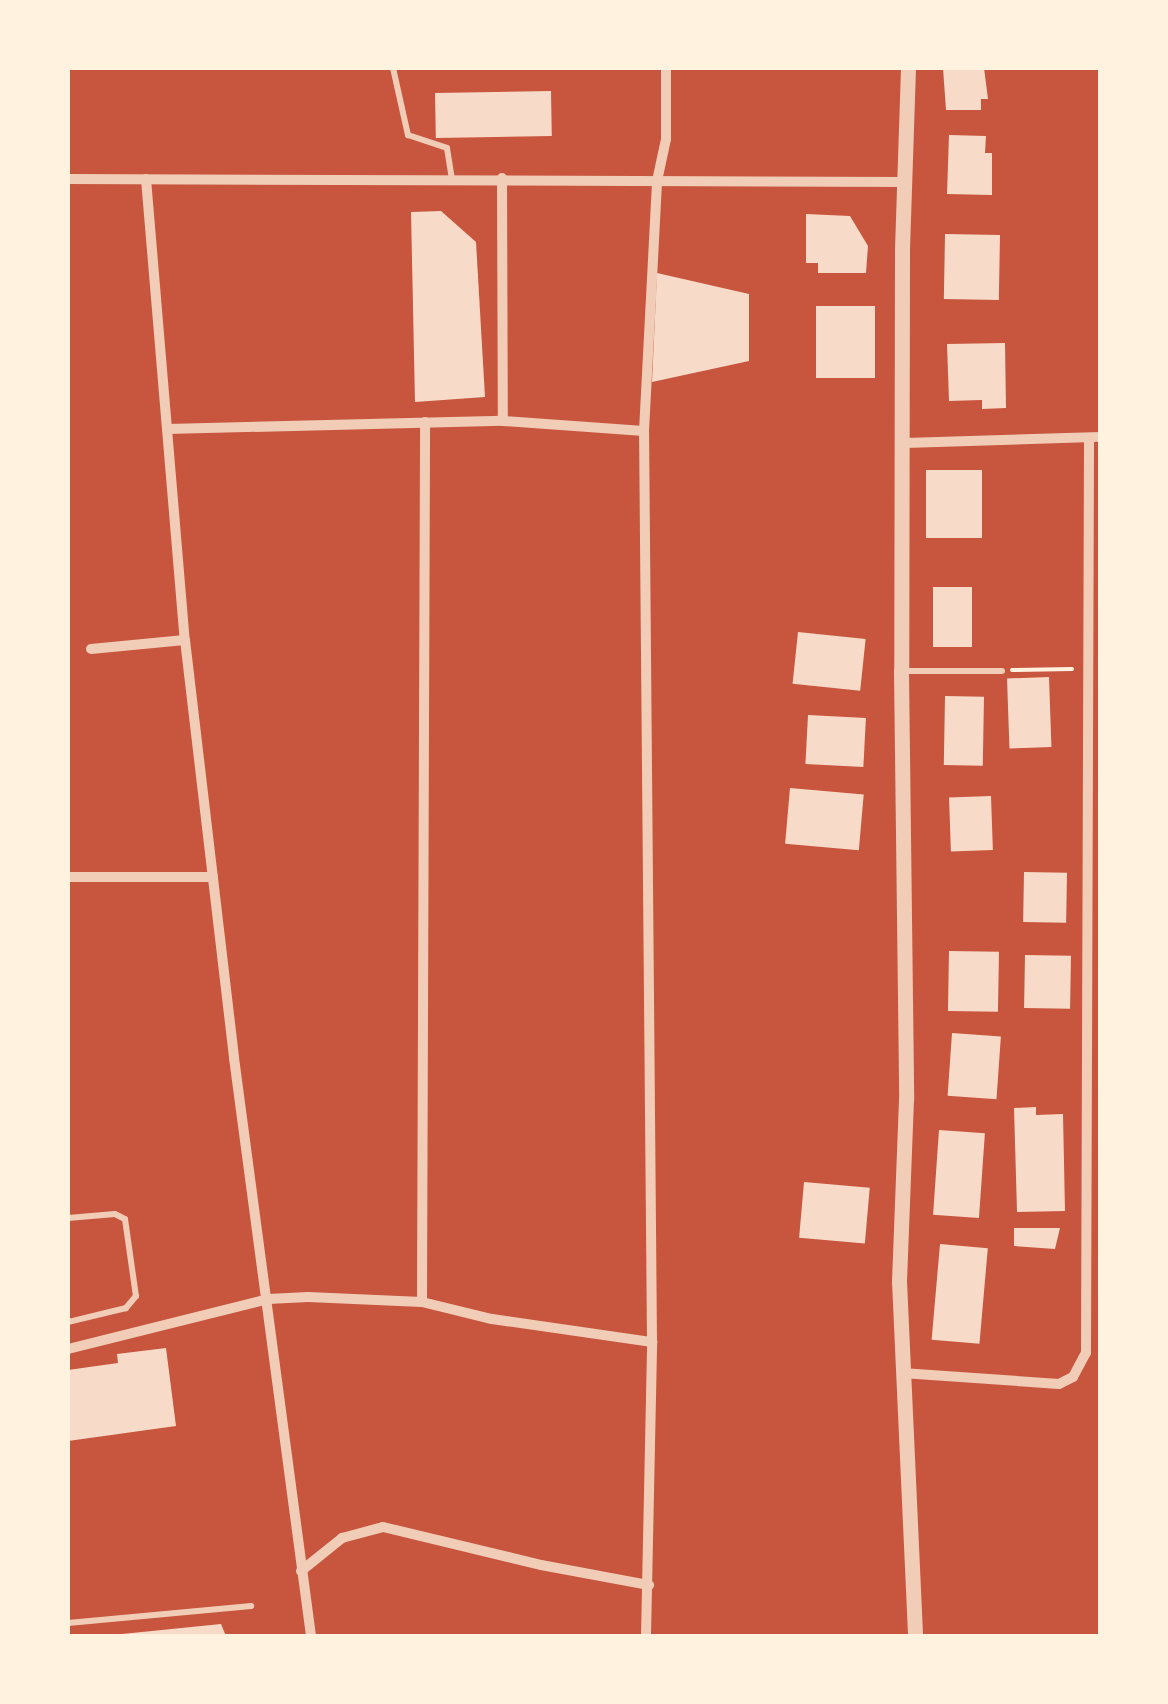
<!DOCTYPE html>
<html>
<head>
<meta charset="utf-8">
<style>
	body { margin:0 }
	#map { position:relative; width:1168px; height:1704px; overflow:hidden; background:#c8553d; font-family:Figtree,sans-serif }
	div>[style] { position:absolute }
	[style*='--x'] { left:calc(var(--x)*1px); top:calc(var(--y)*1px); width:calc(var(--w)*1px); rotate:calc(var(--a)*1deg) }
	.building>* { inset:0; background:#f7dbc8; transform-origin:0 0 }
	.path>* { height:4px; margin:-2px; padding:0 2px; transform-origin:2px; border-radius:2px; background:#fff3e0 }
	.service>* { height:6px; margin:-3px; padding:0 3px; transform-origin:3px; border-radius:3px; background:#f1ccb7 }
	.minor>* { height:10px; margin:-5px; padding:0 5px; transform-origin:5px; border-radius:5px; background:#f1ccb7 }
	.tertiary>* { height:15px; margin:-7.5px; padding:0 7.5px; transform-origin:7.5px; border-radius:7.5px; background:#f1ccb7 }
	span { translate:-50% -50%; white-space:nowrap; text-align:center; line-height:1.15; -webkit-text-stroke:9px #fff3e0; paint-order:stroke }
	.frame { position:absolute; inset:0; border:70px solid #fff3e0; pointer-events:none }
</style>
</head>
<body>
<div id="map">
	<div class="building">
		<div style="clip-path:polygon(943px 68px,984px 68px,988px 99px,981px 99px,981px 110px,946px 110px)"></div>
		<div style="left:551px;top:91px;width:45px;height:116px;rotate:89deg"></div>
		<div style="clip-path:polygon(949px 135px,986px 136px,985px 153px,992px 153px,992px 195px,947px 194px)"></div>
		<div style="clip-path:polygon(441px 211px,476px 242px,485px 397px,415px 402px,411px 212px)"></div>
		<div style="clip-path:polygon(806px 214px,850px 216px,868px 246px,866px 273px,818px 273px,818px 263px,806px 263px)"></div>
		<div style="left:945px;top:234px;width:55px;height:65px;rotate:1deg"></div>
		<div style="clip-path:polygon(657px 273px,749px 294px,749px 361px,652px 382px)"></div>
		<div style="left:816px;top:306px;width:59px;height:72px"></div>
		<div style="clip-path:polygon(1005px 343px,1006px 408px,982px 409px,982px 400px,949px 401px,947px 344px)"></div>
		<div style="left:982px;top:470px;width:68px;height:56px;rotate:90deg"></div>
		<div style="left:933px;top:587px;width:39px;height:60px"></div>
		<div style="left:798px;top:632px;width:68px;height:52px;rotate:6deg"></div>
		<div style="left:1049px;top:677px;width:70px;height:42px;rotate:88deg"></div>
		<div style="left:945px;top:696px;width:39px;height:69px;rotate:1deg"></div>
		<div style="left:808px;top:715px;width:58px;height:49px;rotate:3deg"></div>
		<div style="left:790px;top:788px;width:74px;height:56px;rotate:5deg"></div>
		<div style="left:991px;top:796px;width:54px;height:42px;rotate:88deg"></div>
		<div style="left:1024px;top:872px;width:43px;height:50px;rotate:1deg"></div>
		<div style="left:949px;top:951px;width:50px;height:60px;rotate:1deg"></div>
		<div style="left:1025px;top:955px;width:46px;height:53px;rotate:1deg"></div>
		<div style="left:952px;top:1033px;width:49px;height:63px;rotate:4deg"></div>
		<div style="clip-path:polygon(1036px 1107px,1036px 1115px,1063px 1114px,1065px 1211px,1017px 1212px,1014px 1108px)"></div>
		<div style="left:939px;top:1130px;width:46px;height:85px;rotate:4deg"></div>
		<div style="left:804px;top:1182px;width:66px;height:56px;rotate:5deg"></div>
		<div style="clip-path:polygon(1014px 1228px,1060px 1228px,1055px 1249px,1014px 1246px)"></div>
		<div style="left:940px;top:1244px;width:48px;height:96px;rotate:5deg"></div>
		<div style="clip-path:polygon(166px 1348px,176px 1426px,68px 1441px,68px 1370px,118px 1363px,117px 1354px)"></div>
		<div style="clip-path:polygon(221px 1624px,226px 1636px,122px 1636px,122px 1634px)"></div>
	</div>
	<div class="path">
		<div style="--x:1012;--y:670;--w:60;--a:-1"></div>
	</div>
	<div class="service">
		<div style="--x:393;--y:68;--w:69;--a:77.4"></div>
		<div style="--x:408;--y:135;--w:41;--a:18.4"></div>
		<div style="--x:447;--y:148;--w:30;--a:81"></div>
		<div style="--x:902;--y:671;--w:100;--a:0"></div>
		<div style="--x:68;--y:1218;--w:47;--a:-4.9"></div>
		<div style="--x:115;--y:1214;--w:11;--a:27"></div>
		<div style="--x:125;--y:1219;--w:78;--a:81.9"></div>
		<div style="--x:136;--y:1296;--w:16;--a:130"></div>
		<div style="--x:126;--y:1308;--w:60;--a:166.4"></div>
		<div style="--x:68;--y:1623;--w:184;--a:-5.3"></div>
	</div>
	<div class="minor">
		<div style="--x:502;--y:178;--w:243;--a:89.8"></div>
		<div style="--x:68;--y:179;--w:837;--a:0.21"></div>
		<div style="--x:146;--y:179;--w:463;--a:85.2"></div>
		<div style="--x:185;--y:640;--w:421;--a:83.3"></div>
		<div style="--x:234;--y:1058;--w:583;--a:82.41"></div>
		<div style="--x:167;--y:429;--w:336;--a:-1.4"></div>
		<div style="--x:503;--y:421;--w:141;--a:4.1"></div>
		<div style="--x:905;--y:443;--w:195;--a:-1.8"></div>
		<div style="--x:91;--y:649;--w:94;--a:-5.5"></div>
		<div style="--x:68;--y:877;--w:145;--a:0"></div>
		<div style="--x:422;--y:1302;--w:880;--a:-89.8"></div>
		<div style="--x:68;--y:1349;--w:206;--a:-14"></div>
		<div style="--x:268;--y:1299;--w:40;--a:-2.9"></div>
		<div style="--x:308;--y:1297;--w:114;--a:2.5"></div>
		<div style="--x:422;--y:1302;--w:72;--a:13.7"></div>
		<div style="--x:492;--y:1319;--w:162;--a:8.2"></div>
		<div style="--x:902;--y:1373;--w:157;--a:4"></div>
		<div style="--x:1059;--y:1384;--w:16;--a:-27"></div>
		<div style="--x:1073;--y:1377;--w:27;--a:-62"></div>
		<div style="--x:1086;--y:1353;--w:915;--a:-89.81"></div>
		<div style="--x:301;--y:1571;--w:53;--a:-38.8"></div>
		<div style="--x:342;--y:1538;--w:42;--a:-15"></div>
		<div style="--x:383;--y:1527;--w:163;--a:13.5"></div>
		<div style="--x:541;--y:1565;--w:110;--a:10.5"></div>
		<div style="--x:646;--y:1636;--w:294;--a:-88.8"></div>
		<div style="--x:652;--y:1342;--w:911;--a:-90.5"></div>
		<div style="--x:644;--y:431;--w:250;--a:-87"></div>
		<div style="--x:657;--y:181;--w:43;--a:-77.9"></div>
		<div style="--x:666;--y:139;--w:71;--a:-90"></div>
	</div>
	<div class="tertiary">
		<div style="--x:908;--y:68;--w:182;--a:91.9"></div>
		<div style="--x:902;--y:250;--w:421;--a:90.1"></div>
		<div style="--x:901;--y:671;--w:428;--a:89.3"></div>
		<div style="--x:906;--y:1099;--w:182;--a:92.2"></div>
		<div style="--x:899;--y:1281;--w:355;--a:87.4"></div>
	</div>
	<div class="frame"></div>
</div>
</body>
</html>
